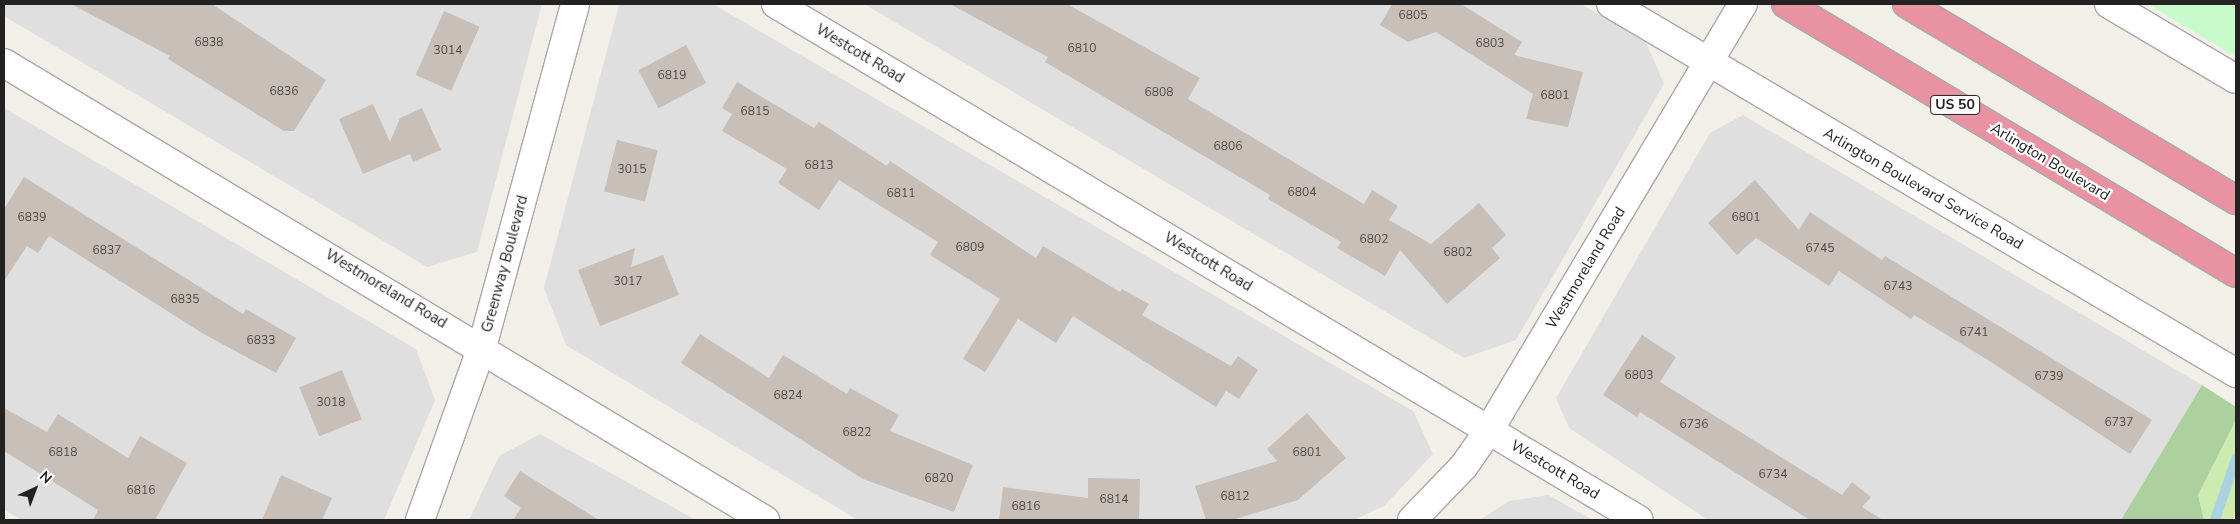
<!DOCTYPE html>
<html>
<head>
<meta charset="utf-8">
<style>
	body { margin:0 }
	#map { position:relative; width:2240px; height:524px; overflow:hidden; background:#f2efe9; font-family:"Nunito Sans",sans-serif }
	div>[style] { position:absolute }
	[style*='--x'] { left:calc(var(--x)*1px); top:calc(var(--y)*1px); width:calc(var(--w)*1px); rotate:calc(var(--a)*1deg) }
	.residential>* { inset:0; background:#e0dfdf }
	.grass>* { inset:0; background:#cdebb0 }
	.forest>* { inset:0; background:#add19e }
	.park>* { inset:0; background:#c8facc }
	.stream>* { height:10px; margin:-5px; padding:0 5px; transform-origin:5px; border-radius:5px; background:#aad3df }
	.building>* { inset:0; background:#c7bfb8; transform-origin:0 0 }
	.roads { filter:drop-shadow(1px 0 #a9a9a9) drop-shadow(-1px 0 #a9a9a9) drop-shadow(0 1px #a9a9a9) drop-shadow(0 -1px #a9a9a9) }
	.minor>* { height:28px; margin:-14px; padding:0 14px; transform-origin:14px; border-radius:14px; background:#fff }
	.highway>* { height:28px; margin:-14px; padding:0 14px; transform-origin:14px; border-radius:14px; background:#e892a2 }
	span { translate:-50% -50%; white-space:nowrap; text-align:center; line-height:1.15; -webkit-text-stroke:4.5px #fff; paint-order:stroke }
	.number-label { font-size:12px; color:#4b4948 }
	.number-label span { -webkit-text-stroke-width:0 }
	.shield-label span { padding:1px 4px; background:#fff; border:1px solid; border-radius:4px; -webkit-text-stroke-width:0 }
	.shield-label { font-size:14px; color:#222; font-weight:700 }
	.street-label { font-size:15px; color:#222 }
	.frame { position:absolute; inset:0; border:5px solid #222; pointer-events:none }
	.north { position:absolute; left:10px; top:464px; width:50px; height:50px; -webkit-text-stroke:4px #fff; paint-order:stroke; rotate:43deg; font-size:14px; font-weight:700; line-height:20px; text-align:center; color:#222 }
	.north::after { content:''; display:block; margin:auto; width:18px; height:22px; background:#222; clip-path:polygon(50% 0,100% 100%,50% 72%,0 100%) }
</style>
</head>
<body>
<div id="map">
	<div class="residential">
		<div style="clip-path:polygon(4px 4px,542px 4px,477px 252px,427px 267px,4px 16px)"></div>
		<div style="clip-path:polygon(713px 4px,1413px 411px,1433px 454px,1384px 506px,1354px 520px,858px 520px,566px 345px,544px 288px,619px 5px)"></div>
		<div style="clip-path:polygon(864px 4px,1581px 4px,1646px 42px,1664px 84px,1516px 340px,1464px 358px)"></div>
		<div style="clip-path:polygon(4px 108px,416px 349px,435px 400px,384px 520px,22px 520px,4px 510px)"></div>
		<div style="clip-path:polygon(1743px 115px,2202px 385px,2121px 520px,1708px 520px,1569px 428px,1556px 398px,1710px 133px)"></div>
		<div style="clip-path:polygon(540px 434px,696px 520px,469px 520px,499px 456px)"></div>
		<div style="clip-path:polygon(1548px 495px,1593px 520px,1480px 520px,1509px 501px)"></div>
	</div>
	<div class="grass">
		<div style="clip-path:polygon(2236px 420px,2236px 512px,2232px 520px,2204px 520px,2198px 495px)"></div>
	</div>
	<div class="forest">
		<div style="clip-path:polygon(2202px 385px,2236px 407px,2236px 420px,2198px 495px,2204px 520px,2121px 520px)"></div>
	</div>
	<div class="park">
		<div style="clip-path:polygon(2148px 4px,2236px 4px,2236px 57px)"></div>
	</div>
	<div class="stream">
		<div style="--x:2215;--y:520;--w:65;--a:-71"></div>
	</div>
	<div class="building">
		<div style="clip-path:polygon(71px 4px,212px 4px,326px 80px,294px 131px,284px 131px,168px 59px,170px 56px)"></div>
		<div style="clip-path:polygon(950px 4px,1067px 4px,1200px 78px,1188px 99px,1364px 204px,1372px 190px,1398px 206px,1389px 220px,1431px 244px,1479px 203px,1506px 235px,1492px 248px,1500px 258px,1447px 304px,1400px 250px,1385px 276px,1337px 248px,1341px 242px,1268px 199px,1270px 195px,1045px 62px,1048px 57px)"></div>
		<div style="clip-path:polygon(1392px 4px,1461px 4px,1522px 42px,1514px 55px,1583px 72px,1568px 127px,1526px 119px,1533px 94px,1436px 32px,1408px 42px,1380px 25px)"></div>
		<div style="left:444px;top:11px;width:39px;height:70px;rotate:24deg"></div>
		<div style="left:686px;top:45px;width:43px;height:54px;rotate:62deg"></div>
		<div style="clip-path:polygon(737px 82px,814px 128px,819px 122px,887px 166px,890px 161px,1036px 258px,1043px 246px,1120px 292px,1122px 289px,1149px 304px,1142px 315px,1231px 366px,1238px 356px,1258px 370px,1239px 399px,1226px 391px,1216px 407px,1073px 316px,1056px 343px,1018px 319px,985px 372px,963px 359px,1000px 299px,930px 255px,938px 242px,839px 180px,819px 210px,778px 183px,787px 169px,722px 131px,732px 114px,722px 108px)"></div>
		<div style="clip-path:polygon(373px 104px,390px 142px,400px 118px,422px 108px,441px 150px,413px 162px,410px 154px,363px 174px,339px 119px)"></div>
		<div style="left:617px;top:140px;width:42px;height:53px;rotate:14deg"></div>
		<div style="clip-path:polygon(24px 177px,243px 314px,246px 309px,296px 338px,276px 373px,202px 333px,49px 236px,38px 253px,27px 246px,4px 281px,4px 209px)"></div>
		<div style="clip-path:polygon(1755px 180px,1799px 230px,1810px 212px,1882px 260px,1885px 256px,2152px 420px,2130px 454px,1988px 360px,1914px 315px,1911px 319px,1839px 271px,1829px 286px,1756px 238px,1737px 255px,1708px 223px)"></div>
		<div style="clip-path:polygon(635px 248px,631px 267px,663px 255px,679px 295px,600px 326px,578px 270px)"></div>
		<div style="clip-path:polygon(700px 334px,769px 378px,783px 355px,847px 394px,850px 388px,899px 415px,890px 431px,973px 465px,954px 512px,863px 479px,681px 363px)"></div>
		<div style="clip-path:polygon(1642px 335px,1676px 357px,1660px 382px,1842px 495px,1852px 482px,1871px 497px,1862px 507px,1883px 520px,1810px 520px,1640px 412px,1637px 417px,1603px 395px)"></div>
		<div style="left:342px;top:370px;width:53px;height:46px;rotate:68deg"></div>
		<div style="clip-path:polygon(4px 408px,47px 432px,58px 414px,128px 458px,140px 436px,187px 463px,155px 520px,93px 520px,98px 510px,4px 451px)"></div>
		<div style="clip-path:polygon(1307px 413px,1346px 458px,1298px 500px,1232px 520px,1206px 520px,1195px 486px,1277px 461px,1267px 449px)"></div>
		<div style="clip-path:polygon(520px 471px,599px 520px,513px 520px,521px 508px,504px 496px)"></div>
		<div style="clip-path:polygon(281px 475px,332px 498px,322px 520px,262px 520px)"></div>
		<div style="clip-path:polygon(1088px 478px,1140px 479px,1139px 520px,999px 520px,1003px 487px,1088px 498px)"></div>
	</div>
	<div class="roads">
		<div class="minor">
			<div style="--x:776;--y:4;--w:1005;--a:30.88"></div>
			<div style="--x:1611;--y:4;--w:726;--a:30.56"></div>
			<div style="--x:2109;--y:4;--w:147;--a:30.6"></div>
			<div style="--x:4;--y:63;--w:888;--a:30.99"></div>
			<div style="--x:420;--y:520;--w:184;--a:-70.3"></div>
			<div style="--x:482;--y:347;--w:355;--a:-74.8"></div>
			<div style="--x:1412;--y:520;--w:75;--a:-46.1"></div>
			<div style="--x:1464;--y:466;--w:44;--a:-55.2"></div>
			<div style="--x:1489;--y:430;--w:496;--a:-59.2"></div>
		</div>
		<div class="highway">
			<div style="--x:1786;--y:4;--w:524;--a:30.87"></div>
			<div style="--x:1907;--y:4;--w:383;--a:30.8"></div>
		</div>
	</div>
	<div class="number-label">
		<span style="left:1413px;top:16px">6805</span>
		<span style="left:209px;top:43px">6838</span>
		<span style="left:1490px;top:44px">6803</span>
		<span style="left:1082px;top:49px">6810</span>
		<span style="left:448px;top:51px">3014</span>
		<span style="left:672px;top:76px">6819</span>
		<span style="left:284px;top:92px">6836</span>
		<span style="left:1159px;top:93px">6808</span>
		<span style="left:1555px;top:96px">6801</span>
		<span style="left:755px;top:112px">6815</span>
		<span style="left:1228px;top:147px">6806</span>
		<span style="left:819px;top:166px">6813</span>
		<span style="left:632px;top:170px">3015</span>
		<span style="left:1302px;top:193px">6804</span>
		<span style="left:901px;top:194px">6811</span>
		<span style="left:32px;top:218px">6839</span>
		<span style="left:1746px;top:218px">6801</span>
		<span style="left:1374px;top:240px">6802</span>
		<span style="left:970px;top:248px">6809</span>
		<span style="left:1820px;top:249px">6745</span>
		<span style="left:107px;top:251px">6837</span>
		<span style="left:1458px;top:253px">6802</span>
		<span style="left:628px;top:282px">3017</span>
		<span style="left:1898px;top:287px">6743</span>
		<span style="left:185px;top:300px">6835</span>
		<span style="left:1974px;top:333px">6741</span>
		<span style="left:261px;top:341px">6833</span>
		<span style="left:1639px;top:376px">6803</span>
		<span style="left:2049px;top:377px">6739</span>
		<span style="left:788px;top:396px">6824</span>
		<span style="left:331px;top:403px">3018</span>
		<span style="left:2119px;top:423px">6737</span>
		<span style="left:1694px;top:425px">6736</span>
		<span style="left:857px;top:433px">6822</span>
		<span style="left:63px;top:453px">6818</span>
		<span style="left:1307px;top:453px">6801</span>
		<span style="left:1773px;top:475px">6734</span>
		<span style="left:939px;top:479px">6820</span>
		<span style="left:141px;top:491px">6816</span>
		<span style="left:1235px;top:497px">6812</span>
		<span style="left:1114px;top:500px">6814</span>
		<span style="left:1026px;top:507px">6816</span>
	</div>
	<div class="shield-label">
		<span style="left:1955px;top:105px">US 50</span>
	</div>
	<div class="street-label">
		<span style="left:860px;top:54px;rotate:31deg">Westcott Road</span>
		<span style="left:2050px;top:162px;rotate:31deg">Arlington Boulevard</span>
		<span style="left:1923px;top:189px;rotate:30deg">Arlington Boulevard Service Road</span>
		<span style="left:1208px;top:262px;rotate:31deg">Westcott Road</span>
		<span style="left:505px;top:264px;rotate:-75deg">Greenway Boulevard</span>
		<span style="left:1586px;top:268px;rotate:-59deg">Westmoreland Road</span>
		<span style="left:386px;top:289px;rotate:31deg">Westmoreland Road</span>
		<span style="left:1555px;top:470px;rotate:31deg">Westcott Road</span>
	</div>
	<div class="frame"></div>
	<div class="north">N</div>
</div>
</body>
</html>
